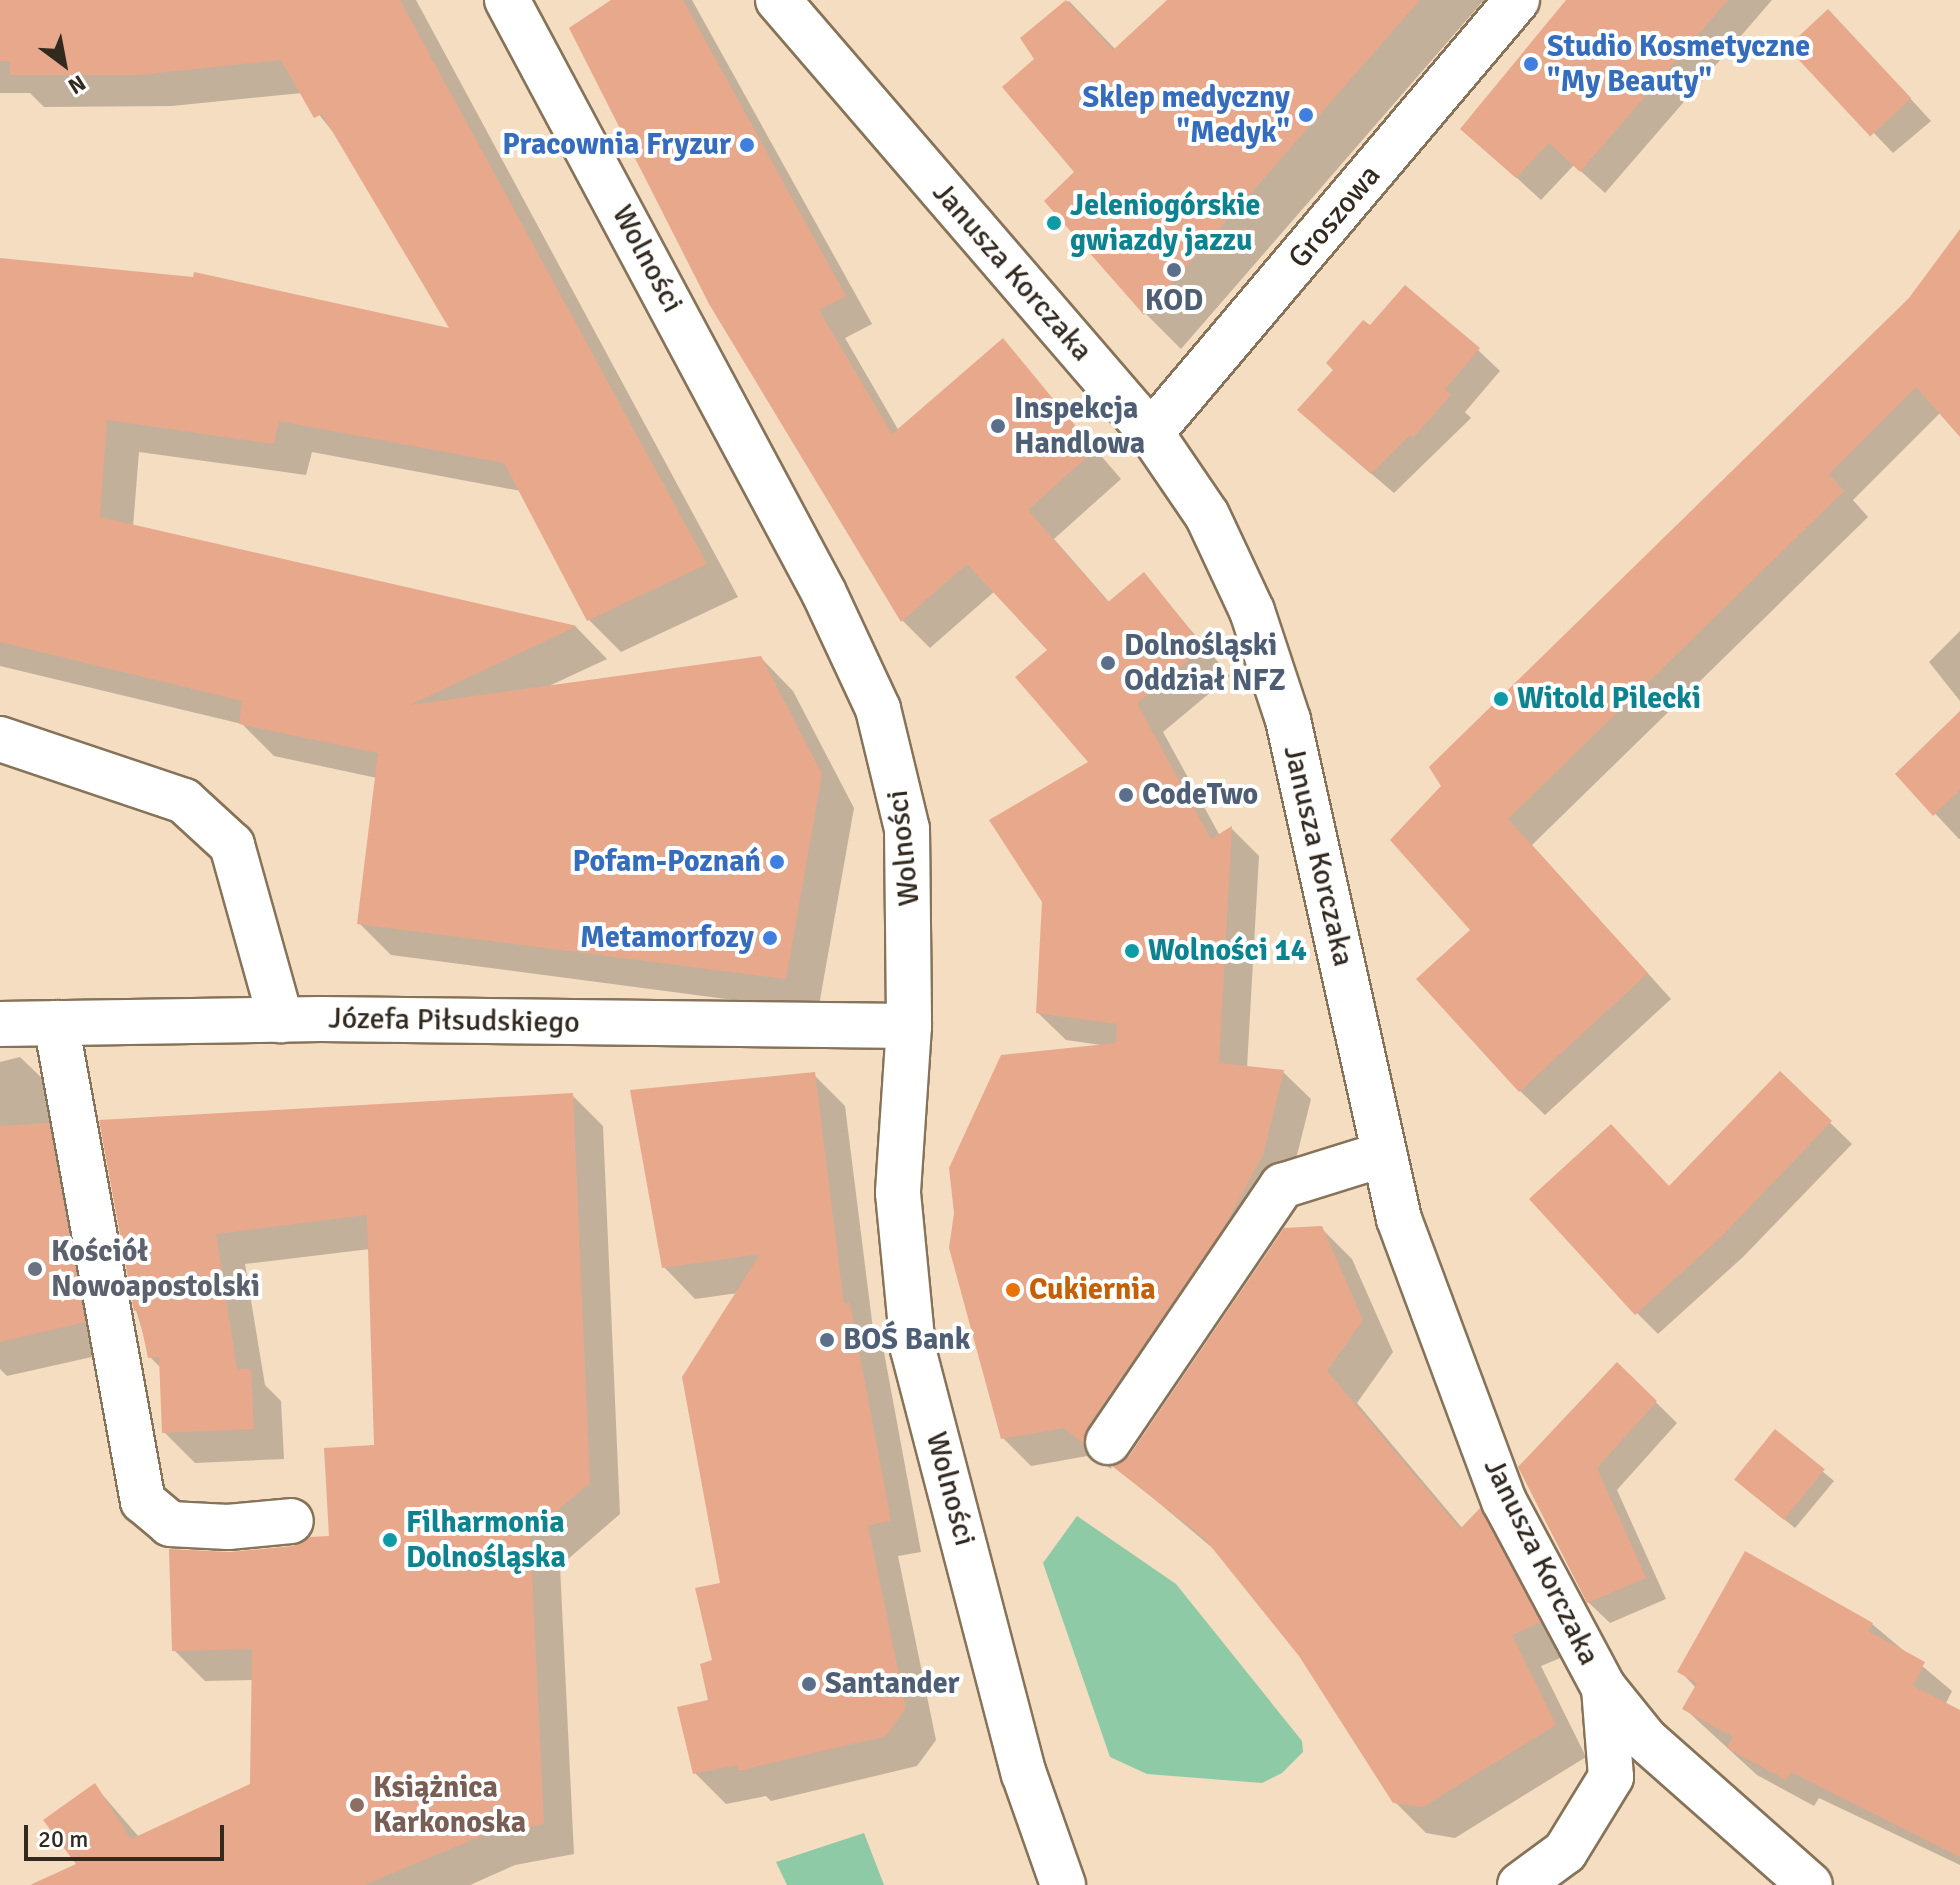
<!DOCTYPE html>
<html>
<head>
<meta charset="utf-8">
<style>
	body { margin:0 }
	#map { position:relative; width:1960px; height:1885px; overflow:hidden; background:#f4ddc1; font-family:Signika,sans-serif }
	div>[style] { position:absolute }
	[style*='--x'] { left:calc(var(--x)*1px); top:calc(var(--y)*1px); width:calc(var(--w)*1px); rotate:calc(var(--a)*1deg) }
	.green>* { inset:0; background:#8fcaa6 }
	.shadow>* { inset:0; background:#0003 }
	.building>* { inset:0; background:#e8a88c; transform-origin:0 0 }
	.roads { filter:drop-shadow(2px 0 #867359) drop-shadow(-2px 0 #867359) drop-shadow(0 2px #867359) drop-shadow(0 -2px #867359) }
	.minor>* { height:44px; margin:-22px; padding:0 22px; transform-origin:22px; border-radius:22px; background:#fff }
	.dots>* { width:22px; height:22px; translate:-50% -50%; box-sizing:border-box; border:4px solid #fff; border-radius:50% }
	span { translate:-50% -50%; white-space:nowrap; text-align:center; line-height:1.15; -webkit-text-stroke:8px #fff; paint-order:stroke }
	.shop-label { font-size:30px; color:#366cbe; font-weight:700 }
	.left { translate:0 -50%; text-align:left }
	.right { translate:-100% -50%; text-align:right }
	.culture-label { font-size:30px; color:#0d838f; font-weight:700 }
	.street-label { font-size:30px; color:#32291f }
	.service-label { font-size:30px; color:#4e5e75; font-weight:700 }
	.worship-label { font-size:30px; color:#5b616d; font-weight:700 }
	.food-label { font-size:30px; color:#c56008; font-weight:700 }
	.education-label { font-size:30px; color:#785e54; font-weight:700 }
	.north { position:absolute; left:24px; top:24px; width:80px; height:80px; -webkit-text-stroke:6px #fff; paint-order:stroke; rotate:148deg; font-size:22px; font-weight:700; line-height:32px; text-align:center; color:#32291f }
	.north::after { content:''; display:block; margin:auto; width:28px; height:36px; background:#32291f; clip-path:polygon(50% 0,100% 100%,50% 72%,0 100%) }
	.scale { position:absolute; left:24px; top:1825px; width:200px; height:36px; box-sizing:border-box; border:4px solid #32291f; border-top:0; padding-left:10px; font-size:24px; line-height:28px; white-space:nowrap; color:#32291f; -webkit-text-stroke:6px #fff; paint-order:stroke }
</style>
</head>
<body>
<div id="map">
	<div class="green">
		<div style="clip-path:polygon(1077px 1516px,1176px 1584px,1302px 1741px,1303px 1752px,1282px 1773px,1262px 1783px,1147px 1774px,1110px 1757px,1043px 1563px)"></div>
		<div style="clip-path:polygon(864px 1833px,884px 1885px,787px 1885px,776px 1862px)"></div>
	</div>
	<div class="shadow">
		<div style="clip-path:polygon(0 0,416px 0,738px 597px,621px 652px,589px 620px,521px 491px,312px 452px,306px 475px,139px 452px,133px 527px,576px 627px,607px 659px,549px 686px,761px 658px,793px 691px,854px 808px,818px 1011px,391px 955px,359px 923px,377px 778px,274px 756px,242px 724px,0 666px,0 260px,453px 331px,340px 141px,302px 93px,172px 106px,44px 107px,30px 93px,0 93px)"></div>
		<div style="clip-path:polygon(614px 0,692px 0,872px 324px,845px 338px,899px 431px,1002px 340px,1121px 479px,1054px 539px,1110px 603px,1144px 575px,1230px 676px,1163px 732px,1220px 836px,1232px 829px,1259px 856px,1247px 1068px,1283px 1072px,1311px 1099px,1290px 1183px,1114px 1456px,1111px 1469px,1093px 1455px,1031px 1466px,1003px 1438px,1101px 1045px,1066px 1040px,1038px 1013px,1091px 763px,1050px 650px,995px 591px,930px 648px,903px 621px,710px 303px)"></div>
		<div style="clip-path:polygon(1202px 0,1484px 0,1181px 349px,1145px 313px,1077px 172px,1037px 59px,1022px 38px,1069px 1px,1116px 50px)"></div>
		<div style="clip-path:polygon(1568px 0,1772px 0,1605px 193px,1574px 165px,1541px 200px,1463px 129px)"></div>
		<div style="clip-path:polygon(1850px 33px,1931px 121px,1893px 153px,1872px 131px)"></div>
		<div style="clip-path:polygon(1960px 255px,1960px 434px,1941px 412px,1853px 500px,1868px 517px,1532px 845px,1671px 999px,1545px 1115px,1520px 1091px,1473px 930px,1393px 840px)"></div>
		<div style="clip-path:polygon(1370px 328px,1478px 350px,1500px 371px,1465px 412px,1471px 418px,1394px 493px,1321px 431px)"></div>
		<div style="clip-path:polygon(1960px 631px,1960px 701px,1929px 662px)"></div>
		<div style="clip-path:polygon(1960px 714px,1960px 839px,1959px 839px,1898px 774px)"></div>
		<div style="clip-path:polygon(20px 1057px,50px 1086px,114px 1352px,7px 1376px,0 1369px,0 1062px)"></div>
		<div style="clip-path:polygon(1780px 1074px,1852px 1144px,1743px 1257px,1658px 1334px,1637px 1313px,1670px 1188px)"></div>
		<div style="clip-path:polygon(814px 1075px,845px 1106px,873px 1329px,881px 1336px,921px 1552px,898px 1556px,936px 1740px,917px 1766px,771px 1801px,766px 1796px,726px 1804px,695px 1773px,711px 1702px,722px 1585px,738px 1293px,695px 1299px,664px 1267px)"></div>
		<div style="clip-path:polygon(572px 1095px,603px 1126px,620px 1514px,560px 1566px,574px 1854px,515px 1865px,470px 1885px,70px 1885px,85px 1872px,94px 1785px,139px 1837px,252px 1786px,254px 1680px,205px 1681px,174px 1650px,230px 1554px,294px 1548px,331px 1538px,376px 1447px,370px 1249px,245px 1264px,265px 1385px,281px 1401px,284px 1459px,195px 1463px,164px 1432px,162px 1369px,150px 1357px,136px 1310px,101px 1122px)"></div>
		<div style="clip-path:polygon(1321px 1228px,1352px 1259px,1393px 1352px,1357px 1403px,1463px 1529px,1480px 1511px,1511px 1541px,1570px 1654px,1541px 1666px,1586px 1757px,1455px 1838px,1426px 1833px,1394px 1801px,1301px 1654px,1222px 1556px,1115px 1466px,1130px 1458px)"></div>
		<div style="clip-path:polygon(1617px 1364px,1677px 1423px,1617px 1490px,1666px 1599px,1610px 1623px,1588px 1602px,1520px 1467px)"></div>
		<div style="clip-path:polygon(1775px 1432px,1834px 1481px,1795px 1528px,1746px 1489px)"></div>
		<div style="clip-path:polygon(1872px 1624px,1952px 1691px,1945px 1705px,1960px 1713px,1960px 1865px,1819px 1798px,1814px 1806px,1757px 1775px,1685px 1709px,1696px 1688px,1680px 1671px)"></div>
	</div>
	<div class="building">
		<div style="clip-path:polygon(0 0,400px 0,707px 564px,587px 621px,504px 463px,279px 421px,274px 444px,107px 420px,100px 517px,577px 626px,410px 705px,761px 656px,822px 774px,786px 979px,357px 924px,378px 753px,239px 724px,242px 701px,0 642px,0 258px,193px 277px,194px 272px,449px 328px,322px 114px,314px 118px,281px 60px,138px 75px,10px 75px,10px 61px,0 61px)"></div>
		<div style="clip-path:polygon(611px 0,683px 0,846px 296px,819px 310px,892px 434px,1003px 338px,1095px 450px,1028px 510px,1108px 602px,1144px 572px,1204px 647px,1137px 703px,1211px 839px,1232px 826px,1219px 1063px,1284px 1070px,1263px 1155px,1221px 1232px,1087px 1428px,1084px 1444px,1064px 1428px,1001px 1439px,949px 1248px,954px 1213px,949px 1168px,1001px 1055px,1116px 1043px,1117px 1024px,1036px 1013px,1042px 902px,989px 820px,1088px 762px,1015px 677px,1047px 650px,967px 564px,901px 622px,709px 304px,569px 28px)"></div>
		<div style="clip-path:polygon(1066px 0,1113px 50px,1167px 0,1420px 0,1144px 315px,1044px 201px,1074px 172px,1002px 87px,1034px 59px,1020px 38px)"></div>
		<div style="clip-path:polygon(1566px 0,1728px 0,1580px 172px,1549px 143px,1516px 178px,1460px 129px)"></div>
		<div style="left:1828px;top:9px;width:122px;height:56px;rotate:47deg"></div>
		<div style="clip-path:polygon(1960px 229px,1960px 437px,1916px 387px,1829px 474px,1844px 491px,1508px 819px,1648px 973px,1519px 1092px,1416px 979px,1470px 930px,1390px 840px,1441px 786px,1429px 767px,1909px 298px)"></div>
		<div style="clip-path:polygon(1405px 285px,1480px 348px,1445px 389px,1451px 395px,1413px 438px,1410px 435px,1371px 474px,1297px 410px,1333px 370px,1326px 363px,1363px 320px,1370px 325px)"></div>
		<div style="clip-path:polygon(1960px 711px,1960px 790px,1933px 816px,1895px 774px)"></div>
		<div style="clip-path:polygon(1780px 1071px,1832px 1121px,1722px 1236px,1635px 1315px,1529px 1199px,1611px 1124px,1669px 1186px)"></div>
		<div style="clip-path:polygon(815px 1072px,844px 1304px,850px 1303px,891px 1521px,868px 1525px,906px 1708px,886px 1736px,738px 1771px,737px 1765px,693px 1774px,677px 1707px,708px 1700px,700px 1664px,712px 1660px,695px 1588px,720px 1583px,682px 1377px,760px 1254px,662px 1268px,630px 1090px)"></div>
		<div style="clip-path:polygon(573px 1093px,590px 1483px,530px 1534px,544px 1824px,484px 1835px,364px 1885px,30px 1885px,76px 1864px,43px 1820px,95px 1783px,131px 1839px,250px 1784px,252px 1649px,172px 1651px,169px 1549px,230px 1552px,293px 1546px,310px 1537px,329px 1536px,324px 1448px,374px 1445px,367px 1215px,216px 1234px,237px 1369px,251px 1369px,254px 1429px,162px 1433px,159px 1357px,148px 1358px,138px 1310px,134px 1311px,99px 1120px)"></div>
		<div style="clip-path:polygon(49px 1123px,85px 1322px,0 1342px,0 1126px)"></div>
		<div style="clip-path:polygon(1322px 1226px,1363px 1320px,1327px 1371px,1460px 1529px,1480px 1508px,1541px 1622px,1512px 1635px,1556px 1725px,1423px 1807px,1393px 1803px,1299px 1656px,1205px 1539px,1112px 1466px,1129px 1456px,1284px 1228px)"></div>
		<div style="clip-path:polygon(1617px 1362px,1657px 1401px,1597px 1468px,1646px 1578px,1587px 1603px,1518px 1467px)"></div>
		<div style="left:1775px;top:1429px;width:64px;height:65px;rotate:39deg"></div>
		<div style="clip-path:polygon(1745px 1551px,1873px 1623px,1868px 1631px,1925px 1662px,1913px 1686px,1960px 1710px,1960px 1857px,1791px 1772px,1786px 1780px,1727px 1748px,1733px 1737px,1682px 1709px,1697px 1683px,1677px 1672px)"></div>
	</div>
	<div class="roads">
		<div class="minor">
			<div style="--x:507;--y:0;--w:672;--a:61.87"></div>
			<div style="--x:824;--y:593;--w:128;--a:65"></div>
			<div style="--x:878;--y:709;--w:123;--a:76.4"></div>
			<div style="--x:907;--y:829;--w:197;--a:89.4"></div>
			<div style="--x:909;--y:1026;--w:167;--a:93.8"></div>
			<div style="--x:898;--y:1193;--w:157;--a:84.5"></div>
			<div style="--x:913;--y:1349;--w:439;--a:75.4"></div>
			<div style="--x:1024;--y:1774;--w:118;--a:70.6"></div>
			<div style="--x:778;--y:0;--w:572;--a:49.26"></div>
			<div style="--x:1151;--y:433;--w:99;--a:55.7"></div>
			<div style="--x:1207;--y:515;--w:106;--a:64.9"></div>
			<div style="--x:1252;--y:611;--w:115;--a:71.7"></div>
			<div style="--x:1288;--y:720;--w:511;--a:77.46"></div>
			<div style="--x:1399;--y:1219;--w:301;--a:69.6"></div>
			<div style="--x:1504;--y:1501;--w:212;--a:61.9"></div>
			<div style="--x:1604;--y:1688;--w:65;--a:51.2"></div>
			<div style="--x:1645;--y:1739;--w:220;--a:41.5"></div>
			<div style="--x:1151;--y:433;--w:567;--a:-49.79"></div>
			<div style="--x:0;--y:739;--w:194;--a:18.6"></div>
			<div style="--x:184;--y:801;--w:65;--a:42.5"></div>
			<div style="--x:232;--y:845;--w:182;--a:74.4"></div>
			<div style="--x:56;--y:1023;--w:486;--a:79.7"></div>
			<div style="--x:143;--y:1501;--w:35;--a:40"></div>
			<div style="--x:170;--y:1524;--w:58;--a:3"></div>
			<div style="--x:228;--y:1527;--w:63;--a:-5.4"></div>
			<div style="--x:0;--y:1024;--w:321;--a:-0.9"></div>
			<div style="--x:321;--y:1019;--w:588;--a:0.68"></div>
			<div style="--x:1108;--y:1442;--w:310;--a:-55.8"></div>
			<div style="--x:1282;--y:1186;--w:107;--a:-17.4"></div>
			<div style="--x:1520;--y:1885;--w:56;--a:-36.3"></div>
			<div style="--x:1565;--y:1852;--w:88;--a:-58.5"></div>
			<div style="--x:1611;--y:1777;--w:89;--a:-94.5"></div>
		</div>
	</div>
	<div class="dots">
		<div style="left:1531px;top:64px;background:#3f7fe0"></div>
		<div style="left:1306px;top:115px;background:#3f7fe0"></div>
		<div style="left:747px;top:145px;background:#3f7fe0"></div>
		<div style="left:1054px;top:223px;background:#0f9aa8"></div>
		<div style="left:1174px;top:270px;background:#5c6f8a"></div>
		<div style="left:998px;top:426px;background:#5c6f8a"></div>
		<div style="left:1108px;top:663px;background:#5c6f8a"></div>
		<div style="left:1501px;top:699px;background:#0f9aa8"></div>
		<div style="left:1126px;top:795px;background:#5c6f8a"></div>
		<div style="left:777px;top:862px;background:#3f7fe0"></div>
		<div style="left:770px;top:938px;background:#3f7fe0"></div>
		<div style="left:1132px;top:951px;background:#0f9aa8"></div>
		<div style="left:35px;top:1269px;background:#6b7280"></div>
		<div style="left:1013px;top:1290px;background:#e8710a"></div>
		<div style="left:827px;top:1340px;background:#5c6f8a"></div>
		<div style="left:390px;top:1540px;background:#0f9aa8"></div>
		<div style="left:809px;top:1684px;background:#5c6f8a"></div>
		<div style="left:357px;top:1805px;background:#8d6e63"></div>
	</div>
	<div class="shop-label">
		<span class="left" style="left:1547px;top:64px">Studio Kosmetyczne<br>"My Beauty"</span>
		<span class="right" style="left:1290px;top:115px">Sklep medyczny<br>"Medyk"</span>
		<span class="right" style="left:731px;top:145px">Pracownia Fryzur</span>
		<span class="right" style="left:761px;top:862px">Pofam-Poznań</span>
		<span class="right" style="left:754px;top:938px">Metamorfozy</span>
	</div>
	<div class="culture-label">
		<span class="left" style="left:1070px;top:223px">Jeleniogórskie<br>gwiazdy jazzu</span>
		<span class="left" style="left:1517px;top:699px">Witold Pilecki</span>
		<span class="left" style="left:1148px;top:951px">Wolności 14</span>
		<span class="left" style="left:406px;top:1540px">Filharmonia<br>Dolnośląska</span>
	</div>
	<div class="street-label">
		<span style="left:1335px;top:217px;rotate:-50deg">Groszowa</span>
		<span style="left:647px;top:259px;rotate:62deg">Wolności</span>
		<span style="left:1012px;top:272px;rotate:49deg">Janusza Korczaka</span>
		<span style="left:904px;top:848px;rotate:-96deg">Wolności</span>
		<span style="left:1318px;top:856px;rotate:77deg">Janusza Korczaka</span>
		<span style="left:454px;top:1021px;rotate:1deg">Józefa Piłsudskiego</span>
		<span style="left:950px;top:1489px;rotate:75deg">Wolności</span>
		<span style="left:1541px;top:1562px;rotate:64deg">Janusza Korczaka</span>
	</div>
	<div class="service-label">
		<span style="left:1174px;top:301px">KOD</span>
		<span class="left" style="left:1014px;top:426px">Inspekcja<br>Handlowa</span>
		<span class="left" style="left:1124px;top:663px">Dolnośląski<br>Oddział NFZ</span>
		<span class="left" style="left:1142px;top:795px">CodeTwo</span>
		<span class="left" style="left:843px;top:1340px">BOŚ Bank</span>
		<span class="left" style="left:825px;top:1684px">Santander</span>
	</div>
	<div class="worship-label">
		<span class="left" style="left:51px;top:1269px">Kościół<br>Nowoapostolski</span>
	</div>
	<div class="food-label">
		<span class="left" style="left:1029px;top:1290px">Cukiernia</span>
	</div>
	<div class="education-label">
		<span class="left" style="left:373px;top:1805px">Książnica<br>Karkonoska</span>
	</div>
	<div class="north">N</div>
	<div class="scale">20 m</div>
</div>
</body>
</html>
